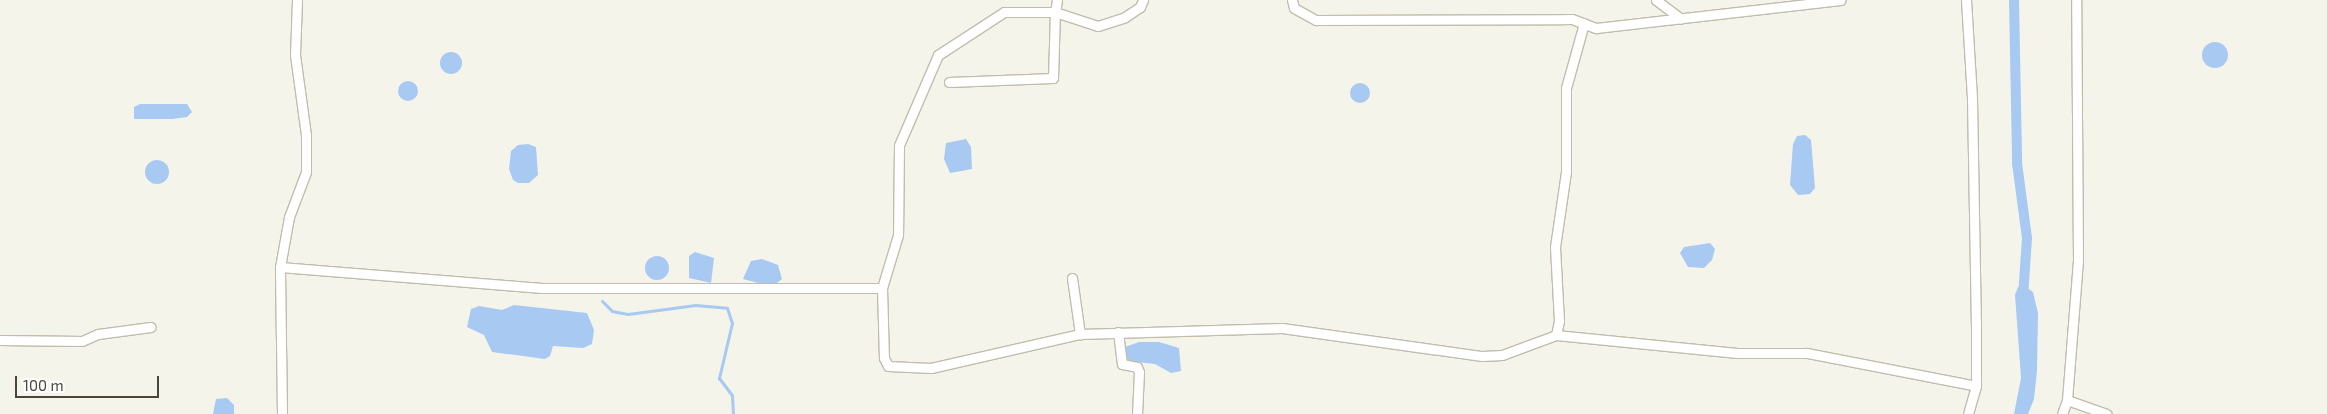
<!DOCTYPE html>
<html>
<head>
<meta charset="utf-8">
<style>
	body { margin:0 }
	#map { position:relative; width:2327px; height:414px; overflow:hidden; background:#f5f4eb; font-family:"Exo 2",sans-serif }
	div>[style] { position:absolute }
	[style*='--x'] { left:calc(var(--x)*1px); top:calc(var(--y)*1px); width:calc(var(--w)*1px); rotate:calc(var(--a)*1deg) }
	.water>* { inset:0; background:#a8c9f1 }
	.round { border-radius:50% }
	.stream>* { height:3px; margin:-1.5px; padding:0 1.5px; transform-origin:1.5px; border-radius:1.5px; background:#a8c9f1 }
	.canal>* { height:10px; margin:-5px; padding:0 5px; transform-origin:5px; border-radius:5px; background:#a8c9f1 }
	.roads { filter:drop-shadow(1px 0 #c1bdad) drop-shadow(-1px 0 #c1bdad) drop-shadow(0 1px #c1bdad) drop-shadow(0 -1px #c1bdad) }
	.minor>* { height:9px; margin:-4.5px; padding:0 4.5px; transform-origin:4.5px; border-radius:4.5px; background:#fff }
	span { translate:-50% -50%; white-space:nowrap; text-align:center; line-height:1.15; -webkit-text-stroke:4.5px #fff; paint-order:stroke }
	.scale { position:absolute; left:15px; top:376px; width:144px; height:22px; box-sizing:border-box; border:2px solid #4a4538; border-top:0; padding-left:6px; font-size:15px; line-height:18px; white-space:nowrap; color:#4a4538; -webkit-text-stroke:4px #fff; paint-order:stroke }
</style>
</head>
<body>
<div id="map">
	<div class="water">
		<div class="round" style="left:2202px;top:42px;width:26px;height:26px"></div>
		<div class="round" style="left:440px;top:52px;width:22px;height:22px"></div>
		<div class="round" style="left:398px;top:81px;width:20px;height:20px"></div>
		<div class="round" style="left:1350px;top:83px;width:20px;height:20px"></div>
		<div style="clip-path:polygon(140px 104px,187px 104px,192px 112px,187px 117px,172px 119px,134px 119px,134px 107px)"></div>
		<div style="clip-path:polygon(1805px 135px,1811px 140px,1815px 188px,1810px 194px,1798px 195px,1790px 185px,1793px 144px,1797px 136px)"></div>
		<div style="clip-path:polygon(966px 139px,971px 147px,972px 169px,950px 173px,944px 159px,946px 143px)"></div>
		<div style="clip-path:polygon(528px 144px,536px 147px,538px 175px,529px 183px,518px 183px,513px 180px,509px 169px,511px 151px,518px 145px)"></div>
		<div class="round" style="left:145px;top:160px;width:24px;height:24px"></div>
		<div style="clip-path:polygon(1710px 243px,1715px 249px,1712px 260px,1704px 268px,1688px 267px,1680px 253px,1684px 247px)"></div>
		<div style="clip-path:polygon(695px 252px,714px 258px,711px 283px,689px 278px,689px 256px)"></div>
		<div class="round" style="left:645px;top:256px;width:24px;height:24px"></div>
		<div style="clip-path:polygon(762px 259px,778px 265px,782px 279px,777px 283px,762px 284px,743px 279px,751px 261px)"></div>
		<div style="clip-path:polygon(2023px 285px,2033px 292px,2038px 313px,2037px 371px,2034px 399px,2028px 414px,2014px 414px,2021px 378px,2015px 295px,2018px 287px)"></div>
		<div style="clip-path:polygon(514px 305px,587px 313px,594px 330px,592px 344px,583px 348px,553px 346px,550px 356px,545px 359px,492px 352px,484px 335px,467px 327px,471px 309px,479px 306px,502px 310px)"></div>
		<div style="clip-path:polygon(1139px 342px,1159px 342px,1179px 348px,1181px 371px,1171px 373px,1155px 364px,1128px 361px,1125px 347px)"></div>
		<div style="clip-path:polygon(227px 398px,234px 405px,234px 414px,213px 414px,216px 399px)"></div>
	</div>
	<div class="stream">
		<div style="--x:602;--y:301;--w:14;--a:45"></div>
		<div style="--x:612;--y:311;--w:16;--a:11"></div>
		<div style="--x:628;--y:314;--w:68;--a:-7.7"></div>
		<div style="--x:695;--y:305;--w:32;--a:5"></div>
		<div style="--x:727;--y:308;--w:16;--a:72"></div>
		<div style="--x:732;--y:323;--w:57;--a:103.3"></div>
		<div style="--x:719;--y:378;--w:21;--a:53"></div>
		<div style="--x:732;--y:395;--w:19;--a:87"></div>
	</div>
	<div class="canal">
		<div style="--x:2014;--y:0;--w:163;--a:88.9"></div>
		<div style="--x:2017;--y:163;--w:76;--a:82.4"></div>
		<div style="--x:2027;--y:238;--w:59;--a:93.9"></div>
	</div>
	<div class="roads">
		<div class="minor">
			<div style="--x:1057;--y:0;--w:12;--a:99"></div>
			<div style="--x:1055;--y:12;--w:51;--a:180"></div>
			<div style="--x:1004;--y:12;--w:79;--a:146.9"></div>
			<div style="--x:938;--y:55;--w:98;--a:113.4"></div>
			<div style="--x:899;--y:145;--w:90;--a:90.6"></div>
			<div style="--x:898;--y:235;--w:55;--a:106.8"></div>
			<div style="--x:882;--y:288;--w:70;--a:88.4"></div>
			<div style="--x:884;--y:358;--w:9;--a:63"></div>
			<div style="--x:888;--y:366;--w:43;--a:2.7"></div>
			<div style="--x:931;--y:368;--w:153;--a:-12.9"></div>
			<div style="--x:1080;--y:334;--w:202;--a:-1.7"></div>
			<div style="--x:1282;--y:328;--w:202;--a:8"></div>
			<div style="--x:1482;--y:356;--w:20;--a:-3"></div>
			<div style="--x:1502;--y:355;--w:58;--a:-20.3"></div>
			<div style="--x:1556;--y:335;--w:182;--a:5.7"></div>
			<div style="--x:1737;--y:353;--w:70;--a:0"></div>
			<div style="--x:1807;--y:353;--w:172;--a:11"></div>
			<div style="--x:1292;--y:0;--w:8;--a:76"></div>
			<div style="--x:1294;--y:8;--w:25;--a:29"></div>
			<div style="--x:1316;--y:20;--w:256;--a:-0.2"></div>
			<div style="--x:1572;--y:19;--w:26;--a:21"></div>
			<div style="--x:1596;--y:28;--w:246;--a:-6.5"></div>
			<div style="--x:1656;--y:0;--w:31;--a:37"></div>
			<div style="--x:1966;--y:0;--w:99;--a:86.5"></div>
			<div style="--x:1972;--y:99;--w:224;--a:89"></div>
			<div style="--x:1976;--y:323;--w:63;--a:90"></div>
			<div style="--x:1976;--y:386;--w:29;--a:106"></div>
			<div style="--x:949;--y:82;--w:104;--a:-2.2"></div>
			<div style="--x:1053;--y:78;--w:66;--a:-88.3"></div>
			<div style="--x:1055;--y:12;--w:45;--a:18"></div>
			<div style="--x:1098;--y:26;--w:28;--a:-18"></div>
			<div style="--x:1125;--y:17;--w:18;--a:-34"></div>
			<div style="--x:1140;--y:7;--w:8;--a:-67"></div>
			<div style="--x:280;--y:267;--w:263;--a:4.6"></div>
			<div style="--x:542;--y:288;--w:340;--a:0"></div>
			<div style="--x:1072;--y:278;--w:57;--a:81.9"></div>
			<div style="--x:1118;--y:332;--w:32;--a:83"></div>
			<div style="--x:1122;--y:364;--w:15;--a:11"></div>
			<div style="--x:1137;--y:367;--w:5;--a:68"></div>
			<div style="--x:1139;--y:372;--w:42;--a:92.7"></div>
			<div style="--x:1556;--y:335;--w:14;--a:-78"></div>
			<div style="--x:1559;--y:321;--w:74;--a:-93.1"></div>
			<div style="--x:1555;--y:247;--w:76;--a:-81.7"></div>
			<div style="--x:1566;--y:172;--w:84;--a:-90"></div>
			<div style="--x:1566;--y:88;--w:67;--a:-74.5"></div>
			<div style="--x:0;--y:340;--w:82;--a:0.7"></div>
			<div style="--x:82;--y:341;--w:17;--a:-24"></div>
			<div style="--x:98;--y:334;--w:53;--a:-7.5"></div>
			<div style="--x:2067;--y:400;--w:42;--a:19.3"></div>
			<div style="--x:282;--y:414;--w:147;--a:-90.8"></div>
			<div style="--x:280;--y:267;--w:51;--a:-79.8"></div>
			<div style="--x:289;--y:217;--w:48;--a:-69.3"></div>
			<div style="--x:306;--y:172;--w:37;--a:-90"></div>
			<div style="--x:306;--y:135;--w:81;--a:-97.8"></div>
			<div style="--x:295;--y:55;--w:55;--a:-87.9"></div>
			<div style="--x:2062;--y:414;--w:15;--a:-70"></div>
			<div style="--x:2067;--y:400;--w:140;--a:-85.5"></div>
			<div style="--x:2078;--y:260;--w:260;--a:-90.4"></div>
		</div>
	</div>
	<div class="scale">100 m</div>
</div>
</body>
</html>
